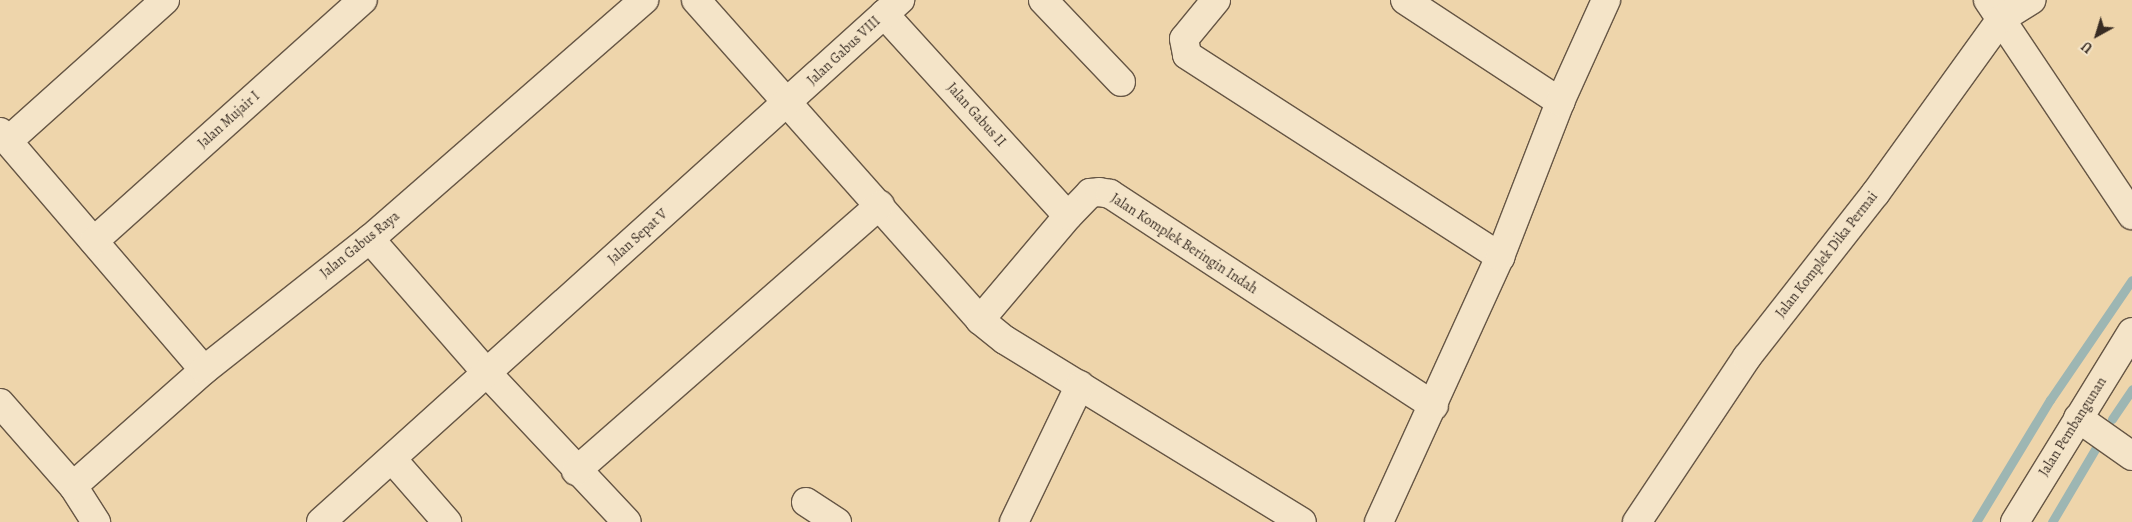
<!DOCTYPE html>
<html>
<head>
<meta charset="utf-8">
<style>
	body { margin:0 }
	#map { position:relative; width:2132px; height:522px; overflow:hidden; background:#eed5ab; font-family:Alegreya,serif }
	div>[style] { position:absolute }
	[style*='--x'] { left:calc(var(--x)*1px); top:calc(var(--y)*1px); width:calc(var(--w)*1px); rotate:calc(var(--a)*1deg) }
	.stream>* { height:9px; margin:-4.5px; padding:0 4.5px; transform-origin:4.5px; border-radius:4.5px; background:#9db6b3 }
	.roads { filter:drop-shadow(1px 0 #665645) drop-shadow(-1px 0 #665645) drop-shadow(0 1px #665645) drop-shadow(0 -1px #665645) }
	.minor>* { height:28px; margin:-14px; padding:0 14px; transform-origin:14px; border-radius:14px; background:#f4e4c8 }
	span { translate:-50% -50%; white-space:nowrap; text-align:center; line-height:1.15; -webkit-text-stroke:5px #f4e4c8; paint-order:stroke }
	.street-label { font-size:14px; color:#382c23 }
	.north { position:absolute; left:2072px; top:10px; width:50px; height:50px; -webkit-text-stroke:4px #f4e4c8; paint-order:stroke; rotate:219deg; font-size:14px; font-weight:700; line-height:20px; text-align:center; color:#382c23 }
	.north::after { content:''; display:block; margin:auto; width:18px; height:22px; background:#382c23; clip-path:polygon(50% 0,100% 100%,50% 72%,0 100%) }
</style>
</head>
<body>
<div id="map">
	<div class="stream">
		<div style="--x:2112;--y:419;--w:36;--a:-56"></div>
		<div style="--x:1976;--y:522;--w:143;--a:-58.8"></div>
		<div style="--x:2050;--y:400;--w:145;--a:-55.7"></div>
		<div style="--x:2052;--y:522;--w:88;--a:-59.4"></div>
	</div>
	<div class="roads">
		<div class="minor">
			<div style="--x:696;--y:0;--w:428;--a:48.4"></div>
			<div style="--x:980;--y:320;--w:32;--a:39"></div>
			<div style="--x:1005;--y:340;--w:348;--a:31.5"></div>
			<div style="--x:1043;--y:0;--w:113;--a:46.4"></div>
			<div style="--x:1216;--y:0;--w:50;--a:129.4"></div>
			<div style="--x:1184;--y:39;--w:16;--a:79"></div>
			<div style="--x:1187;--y:55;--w:373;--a:32.8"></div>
			<div style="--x:1405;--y:0;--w:186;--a:33.3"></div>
			<div style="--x:1988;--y:0;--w:259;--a:56.2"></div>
			<div style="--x:884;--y:14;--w:273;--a:47.7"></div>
			<div style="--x:0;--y:132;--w:313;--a:49.4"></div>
			<div style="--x:8;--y:141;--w:211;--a:-41.9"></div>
			<div style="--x:370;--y:239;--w:178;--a:48.9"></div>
			<div style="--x:487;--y:373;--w:204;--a:46.8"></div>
			<div style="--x:94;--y:241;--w:361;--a:-41.9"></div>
			<div style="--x:980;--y:320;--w:136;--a:-49.8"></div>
			<div style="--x:1068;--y:216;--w:32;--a:-46"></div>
			<div style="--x:1090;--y:193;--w:9;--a:-6"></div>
			<div style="--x:1099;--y:192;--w:11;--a:10"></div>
			<div style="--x:1110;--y:194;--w:387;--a:33.2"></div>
			<div style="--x:0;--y:403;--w:111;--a:48.7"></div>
			<div style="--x:73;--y:486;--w:43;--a:57.4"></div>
			<div style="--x:2078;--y:418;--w:66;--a:35.1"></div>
			<div style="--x:392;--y:459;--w:84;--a:48.9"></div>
			<div style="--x:576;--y:471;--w:404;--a:-41.2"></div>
			<div style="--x:73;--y:486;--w:175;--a:-41.5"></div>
			<div style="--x:204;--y:370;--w:211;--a:-38.3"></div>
			<div style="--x:370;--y:239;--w:364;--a:-41.1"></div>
			<div style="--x:806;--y:502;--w:37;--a:33"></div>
			<div style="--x:321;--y:522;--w:780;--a:-42.04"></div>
			<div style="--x:1014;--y:522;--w:152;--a:-64.3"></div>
			<div style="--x:1379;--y:522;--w:291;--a:-65.5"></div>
			<div style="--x:1500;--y:257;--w:166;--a:-68.8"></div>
			<div style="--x:1560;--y:102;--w:112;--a:-65.7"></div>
			<div style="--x:1637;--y:522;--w:198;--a:-56.3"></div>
			<div style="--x:1747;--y:357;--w:207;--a:-51.9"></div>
			<div style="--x:1875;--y:194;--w:216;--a:-54.2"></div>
			<div style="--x:2001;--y:19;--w:36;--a:-32"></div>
			<div style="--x:2015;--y:522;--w:223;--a:-58.4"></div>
		</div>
	</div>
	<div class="street-label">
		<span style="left:844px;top:51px;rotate:-43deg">Jalan Gabus VIII</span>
		<span style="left:976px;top:115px;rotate:48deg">Jalan Gabus II</span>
		<span style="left:229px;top:120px;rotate:-42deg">Jalan Mujair I</span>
		<span style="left:638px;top:237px;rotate:-42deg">Jalan Sepat V</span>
		<span style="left:1184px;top:244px;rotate:33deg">Jalan Komplek Beringin Indah</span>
		<span style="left:360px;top:245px;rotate:-39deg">Jalan Gabus Raya</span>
		<span style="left:1827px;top:255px;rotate:-52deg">Jalan Komplek Dika Permai</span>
		<span style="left:2073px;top:427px;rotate:-58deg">Jalan Pembangunan</span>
	</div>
	<div class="north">U</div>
</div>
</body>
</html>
